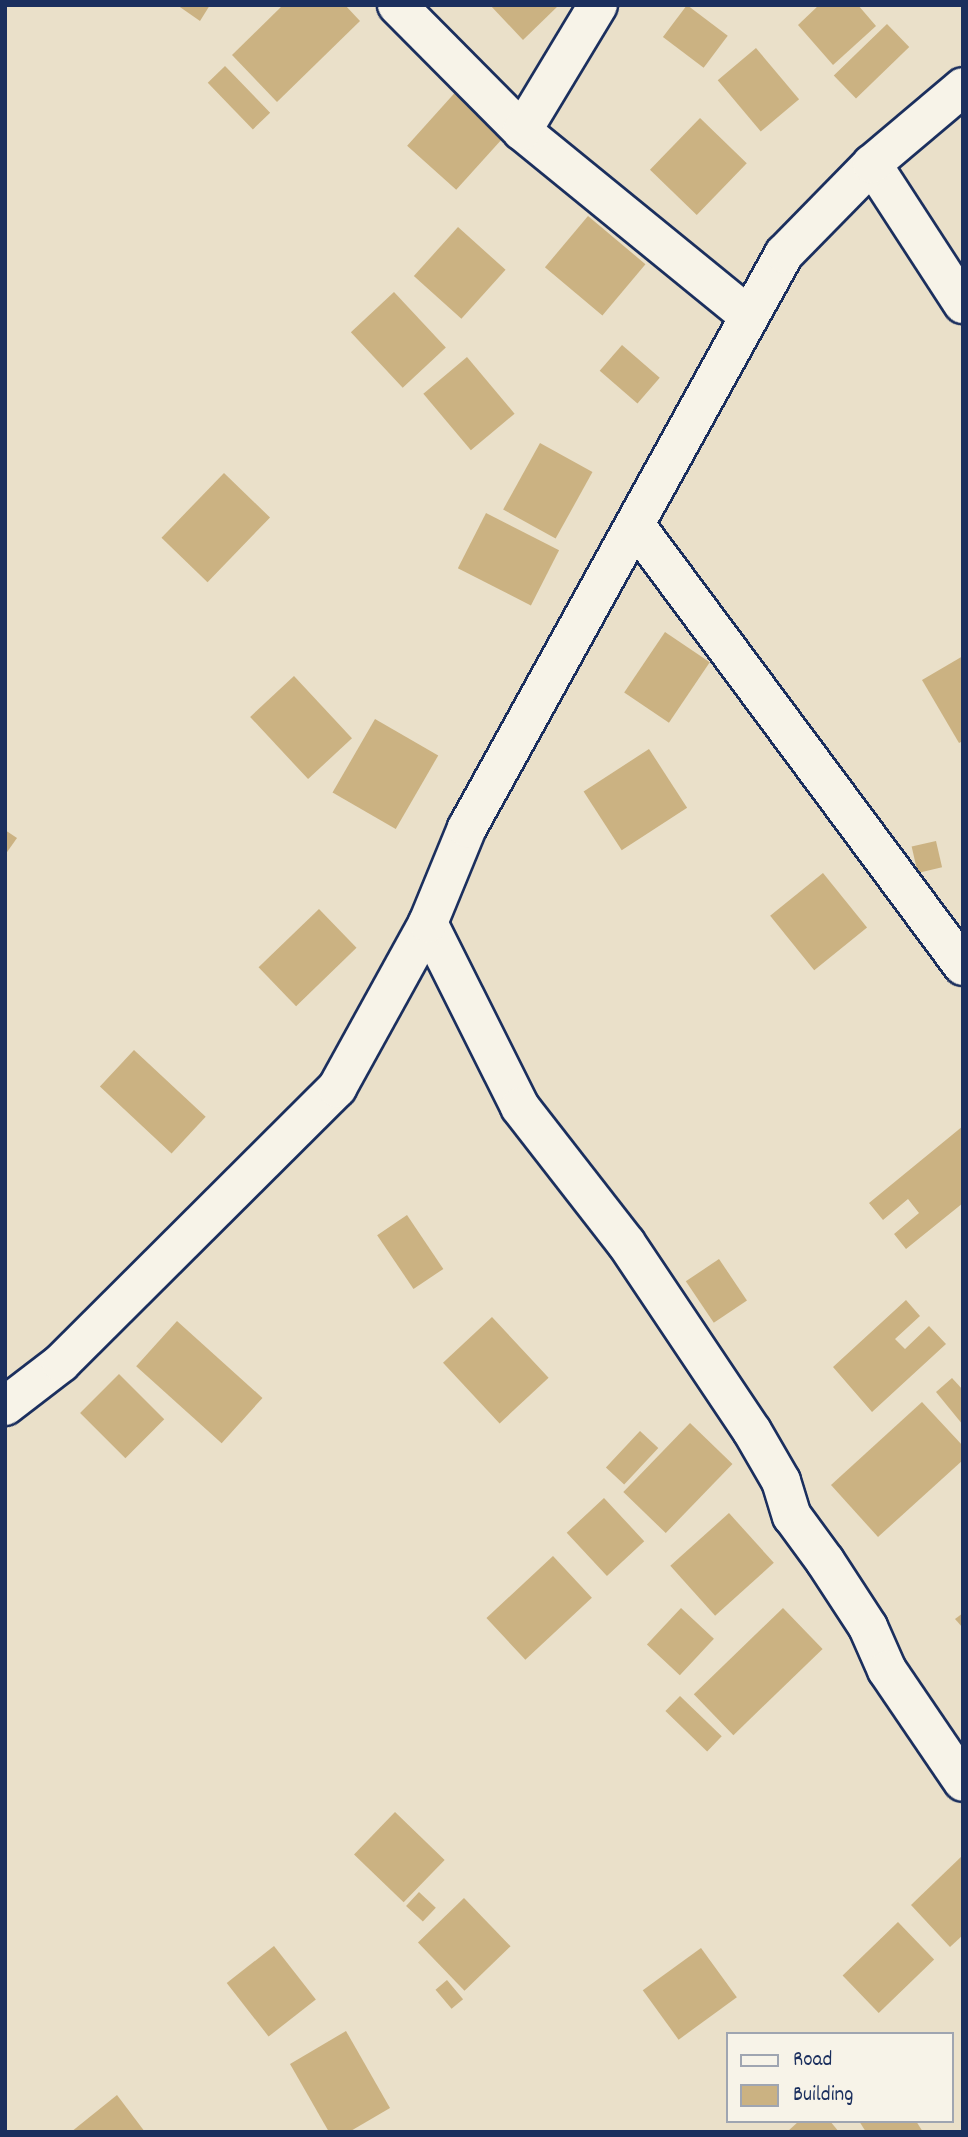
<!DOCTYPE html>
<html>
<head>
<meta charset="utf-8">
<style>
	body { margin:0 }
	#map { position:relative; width:968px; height:2137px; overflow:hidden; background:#eae0c9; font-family:Dekko,sans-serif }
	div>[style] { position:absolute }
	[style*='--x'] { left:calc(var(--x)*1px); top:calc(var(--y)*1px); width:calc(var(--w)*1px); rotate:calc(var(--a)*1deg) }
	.building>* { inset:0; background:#cbb282; transform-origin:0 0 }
	.roads { filter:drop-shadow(2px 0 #1b2f5e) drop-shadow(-2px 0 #1b2f5e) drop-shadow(0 2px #1b2f5e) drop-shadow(0 -2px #1b2f5e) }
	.minor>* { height:38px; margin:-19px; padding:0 19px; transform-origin:19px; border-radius:19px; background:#f7f3e8 }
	span { translate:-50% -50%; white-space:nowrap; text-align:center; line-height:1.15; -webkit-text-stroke:6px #f7f3e8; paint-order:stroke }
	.frame { position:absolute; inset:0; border:7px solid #1b2f5e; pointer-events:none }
	.legend { position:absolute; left:726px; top:2032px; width:228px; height:91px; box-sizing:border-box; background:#f7f3e8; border:2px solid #9fa5b1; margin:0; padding:9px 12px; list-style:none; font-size:21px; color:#1b2f5e }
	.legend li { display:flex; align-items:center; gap:14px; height:35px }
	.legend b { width:35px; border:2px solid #9fa5b1 }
</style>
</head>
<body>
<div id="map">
	<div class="building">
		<div style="clip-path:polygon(177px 5px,210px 5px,200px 21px)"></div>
		<div style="clip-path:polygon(283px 5px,345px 5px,360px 21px,277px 102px,232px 55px)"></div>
		<div style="clip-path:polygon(490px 5px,559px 5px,523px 40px)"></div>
		<div style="left:687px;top:5px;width:51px;height:40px;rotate:37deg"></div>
		<div style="clip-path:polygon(819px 5px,858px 5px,876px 26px,833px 65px,798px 25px)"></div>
		<div style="left:887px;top:24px;width:32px;height:74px;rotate:46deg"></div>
		<div style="left:756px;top:48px;width:67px;height:50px;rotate:50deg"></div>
		<div style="left:225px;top:66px;width:65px;height:24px;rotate:46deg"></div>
		<div style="left:460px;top:87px;width:66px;height:79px;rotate:42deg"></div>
		<div style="left:700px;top:118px;width:65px;height:72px;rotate:44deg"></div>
		<div style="left:588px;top:216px;width:75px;height:67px;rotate:40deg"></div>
		<div style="left:458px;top:227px;width:64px;height:66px;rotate:42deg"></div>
		<div style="left:394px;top:292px;width:76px;height:59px;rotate:47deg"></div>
		<div style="left:622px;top:345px;width:50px;height:34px;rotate:41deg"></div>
		<div style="left:467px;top:357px;width:74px;height:57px;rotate:50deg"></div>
		<div style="left:540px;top:443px;width:60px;height:76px;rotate:29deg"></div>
		<div style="left:224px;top:473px;width:64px;height:90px;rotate:44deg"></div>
		<div style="left:486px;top:513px;width:82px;height:62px;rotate:27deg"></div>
		<div style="left:665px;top:632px;width:54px;height:73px;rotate:34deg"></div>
		<div style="clip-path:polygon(963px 656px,963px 741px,959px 743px,922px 680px)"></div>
		<div style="left:294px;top:676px;width:85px;height:60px;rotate:47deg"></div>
		<div style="left:375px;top:719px;width:73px;height:85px;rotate:30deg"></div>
		<div style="left:649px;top:749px;width:70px;height:78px;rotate:57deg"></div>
		<div style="clip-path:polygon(5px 830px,17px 838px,5px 855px)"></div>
		<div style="left:936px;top:841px;width:27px;height:25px;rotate:77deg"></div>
		<div style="left:823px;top:873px;width:70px;height:68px;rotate:51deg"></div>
		<div style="left:319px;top:909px;width:54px;height:84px;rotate:46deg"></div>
		<div style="left:134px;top:1050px;width:98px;height:50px;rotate:43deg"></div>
		<div style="clip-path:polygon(963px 1126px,963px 1203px,906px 1249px,894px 1234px,919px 1213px,908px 1199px,883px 1220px,869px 1203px)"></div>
		<div style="left:407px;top:1215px;width:65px;height:36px;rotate:56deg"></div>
		<div style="left:719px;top:1259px;width:50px;height:40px;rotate:56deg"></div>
		<div style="clip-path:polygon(906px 1300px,920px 1316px,895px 1339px,905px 1349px,929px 1326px,946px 1344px,872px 1412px,833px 1367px)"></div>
		<div style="left:492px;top:1317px;width:83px;height:67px;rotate:47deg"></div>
		<div style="left:177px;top:1321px;width:115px;height:61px;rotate:42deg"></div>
		<div style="left:119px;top:1374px;width:64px;height:55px;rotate:45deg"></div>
		<div style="clip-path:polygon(952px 1378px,963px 1390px,963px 1425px,936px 1392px)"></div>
		<div style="clip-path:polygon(922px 1402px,963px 1446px,963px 1460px,878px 1537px,831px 1485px)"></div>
		<div style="left:690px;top:1423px;width:59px;height:96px;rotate:44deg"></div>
		<div style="left:640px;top:1431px;width:25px;height:50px;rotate:43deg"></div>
		<div style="left:604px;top:1498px;width:59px;height:51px;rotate:47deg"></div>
		<div style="left:729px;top:1513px;width:67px;height:79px;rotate:48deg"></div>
		<div style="left:553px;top:1556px;width:57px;height:91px;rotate:47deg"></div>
		<div style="left:681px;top:1608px;width:45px;height:50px;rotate:43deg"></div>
		<div style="left:783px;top:1608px;width:57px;height:124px;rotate:46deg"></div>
		<div style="clip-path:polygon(963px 1613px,963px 1628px,955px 1619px)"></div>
		<div style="left:680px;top:1696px;width:58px;height:21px;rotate:44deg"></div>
		<div style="left:395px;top:1812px;width:69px;height:59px;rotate:44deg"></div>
		<div style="clip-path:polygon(963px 1855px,963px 1935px,950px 1947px,911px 1905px)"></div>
		<div style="left:419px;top:1892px;width:23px;height:19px;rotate:43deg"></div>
		<div style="left:464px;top:1898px;width:67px;height:64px;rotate:46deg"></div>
		<div style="left:898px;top:1922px;width:52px;height:77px;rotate:46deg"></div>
		<div style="left:274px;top:1946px;width:68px;height:60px;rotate:52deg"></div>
		<div style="left:701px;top:1948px;width:61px;height:72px;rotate:54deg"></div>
		<div style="left:447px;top:1980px;width:25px;height:15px;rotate:50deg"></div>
		<div style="clip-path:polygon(346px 2031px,390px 2108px,349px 2132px,329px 2132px,290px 2064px)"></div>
		<div style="clip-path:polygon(117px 2095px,145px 2132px,71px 2132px)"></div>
		<div style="clip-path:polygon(799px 2121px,830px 2121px,839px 2132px,787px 2132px)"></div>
		<div style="clip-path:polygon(859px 2121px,916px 2121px,923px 2132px,866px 2132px)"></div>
	</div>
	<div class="roads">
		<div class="minor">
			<div style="--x:397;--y:5;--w:177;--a:45.2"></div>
			<div style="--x:522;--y:131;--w:291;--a:39.2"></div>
			<div style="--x:522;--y:131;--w:147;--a:-58.9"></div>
			<div style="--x:872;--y:164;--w:167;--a:57"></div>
			<div style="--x:636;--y:526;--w:548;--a:53.38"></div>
			<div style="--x:428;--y:923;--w:206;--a:63.4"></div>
			<div style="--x:520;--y:1107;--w:172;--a:52.1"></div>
			<div style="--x:626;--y:1243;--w:226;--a:56.2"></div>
			<div style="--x:752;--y:1431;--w:58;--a:59.9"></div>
			<div style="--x:781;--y:1481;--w:37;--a:73"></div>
			<div style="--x:792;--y:1516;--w:56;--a:53.7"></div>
			<div style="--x:825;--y:1561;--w:79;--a:56.9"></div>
			<div style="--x:868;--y:1627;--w:47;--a:66.2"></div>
			<div style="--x:887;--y:1670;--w:135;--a:55.8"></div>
			<div style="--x:5;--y:1406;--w:71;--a:-37.5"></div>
			<div style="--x:61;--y:1363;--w:390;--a:-44.9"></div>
			<div style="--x:337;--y:1088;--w:188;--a:-61.1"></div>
			<div style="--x:428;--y:923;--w:103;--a:-67.7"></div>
			<div style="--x:467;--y:828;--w:656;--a:-61.09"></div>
			<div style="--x:784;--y:254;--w:126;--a:-45.6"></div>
			<div style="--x:872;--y:164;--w:119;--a:-40.2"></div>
		</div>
	</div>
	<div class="frame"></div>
	<ul class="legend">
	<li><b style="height:9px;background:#f7f3e8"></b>Road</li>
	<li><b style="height:19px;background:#cbb282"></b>Building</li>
	</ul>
</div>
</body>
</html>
